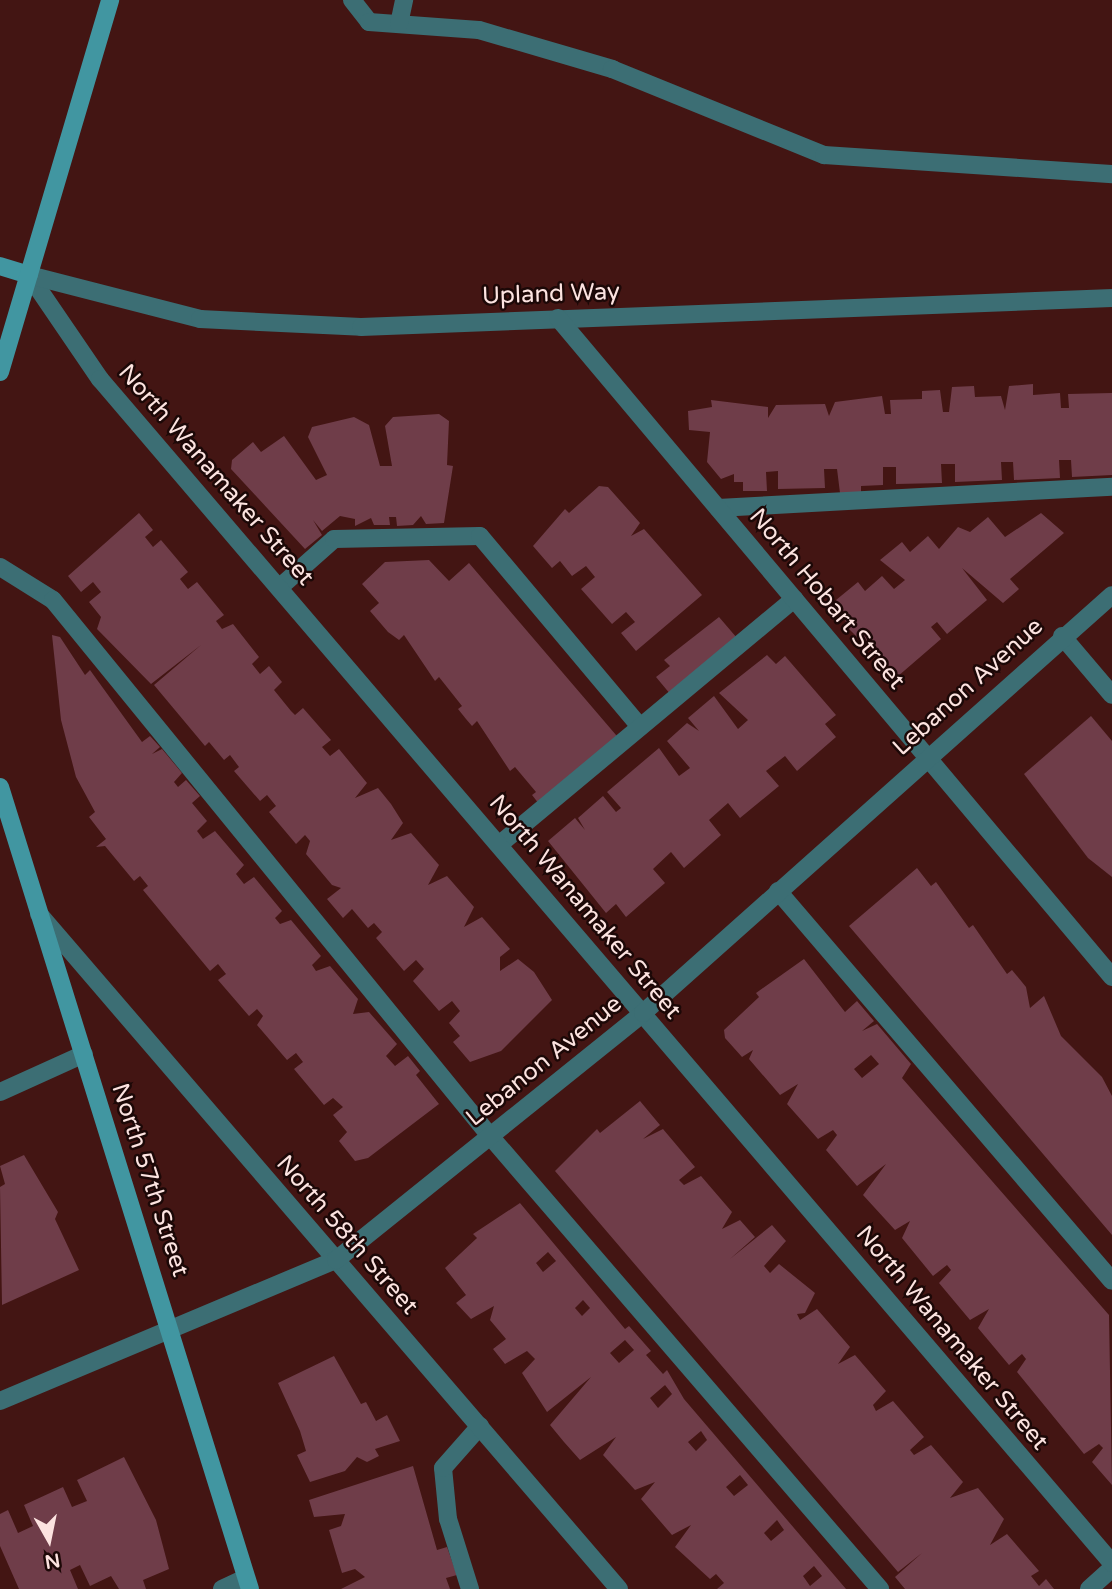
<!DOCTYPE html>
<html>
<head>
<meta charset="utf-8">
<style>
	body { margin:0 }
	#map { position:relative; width:1112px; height:1589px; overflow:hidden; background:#431513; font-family:"Varela Round",sans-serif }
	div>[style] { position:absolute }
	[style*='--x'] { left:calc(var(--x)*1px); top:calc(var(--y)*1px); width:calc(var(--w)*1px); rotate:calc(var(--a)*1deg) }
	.building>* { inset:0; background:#6f3d49 }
	.lane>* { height:18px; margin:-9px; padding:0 9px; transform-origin:9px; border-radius:9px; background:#3c6e74 }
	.street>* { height:18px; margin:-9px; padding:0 9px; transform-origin:9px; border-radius:9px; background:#3c6e74 }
	.secondary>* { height:18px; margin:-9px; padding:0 9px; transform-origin:9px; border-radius:9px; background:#4196a1 }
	span { translate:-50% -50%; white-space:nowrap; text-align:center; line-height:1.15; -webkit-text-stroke:5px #1c0807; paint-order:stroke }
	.street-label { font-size:24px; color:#fce3e0 }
	.north { position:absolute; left:14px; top:1505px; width:70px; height:70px; -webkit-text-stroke:5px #1c0807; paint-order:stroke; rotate:171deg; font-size:19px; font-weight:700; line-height:28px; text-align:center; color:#fce3e0 }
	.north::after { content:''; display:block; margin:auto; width:24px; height:32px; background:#fce3e0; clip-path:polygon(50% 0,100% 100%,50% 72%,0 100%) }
</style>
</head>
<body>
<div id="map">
	<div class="building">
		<div style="clip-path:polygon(1033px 384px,1033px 395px,1060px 393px,1061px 408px,1069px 408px,1068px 394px,1112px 393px,1112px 475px,1072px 477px,1071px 460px,1059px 460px,1060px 478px,1014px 480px,1013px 462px,1001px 462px,1002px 480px,955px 482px,955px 464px,941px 464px,942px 483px,896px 484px,896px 467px,883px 467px,883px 485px,861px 486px,861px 500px,841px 501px,837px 469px,824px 469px,825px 488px,778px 489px,778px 471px,766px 472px,767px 491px,743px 491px,743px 482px,734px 482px,734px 474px,721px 479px,707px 462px,710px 432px,689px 430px,688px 411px,712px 407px,711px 400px,768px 407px,768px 418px,776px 405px,825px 404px,829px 416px,835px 402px,882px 396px,885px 414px,891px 414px,890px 400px,922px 399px,922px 391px,940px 390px,943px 412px,949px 412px,952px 387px,974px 386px,975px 397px,1001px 396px,1005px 410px,1009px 386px)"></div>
		<div style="clip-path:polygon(439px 414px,449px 421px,447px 465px,453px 466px,444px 523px,426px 524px,421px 516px,413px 525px,397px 526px,396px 517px,389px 517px,390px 525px,374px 525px,371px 518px,355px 526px,355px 519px,340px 516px,322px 531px,313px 520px,322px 535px,305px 549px,231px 469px,232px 460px,253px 442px,261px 452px,284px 436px,316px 480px,327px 475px,308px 437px,312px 427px,354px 417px,369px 425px,380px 466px,392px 466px,385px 426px,393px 417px)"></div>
		<div style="clip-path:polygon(599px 486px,608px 487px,640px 523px,631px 536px,644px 529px,702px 595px,636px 651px,621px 633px,635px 622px,626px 612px,612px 624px,581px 589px,595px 577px,586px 566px,572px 576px,560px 561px,552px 568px,533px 546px,565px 509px,569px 513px)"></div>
		<div style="clip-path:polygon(139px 513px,153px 530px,145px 537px,153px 547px,161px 540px,188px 572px,180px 579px,188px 589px,197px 582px,224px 615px,216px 621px,222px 629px,233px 624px,259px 657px,252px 664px,260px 674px,269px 666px,282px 682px,274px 690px,291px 711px,295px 715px,303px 708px,331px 740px,322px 747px,330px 756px,339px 749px,367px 783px,355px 798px,378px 788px,391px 804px,403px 823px,391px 840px,411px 833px,439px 865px,428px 885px,447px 876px,474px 907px,464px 927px,482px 917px,510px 949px,500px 957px,500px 971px,518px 959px,534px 972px,552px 1000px,501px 1051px,470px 1062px,453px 1042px,460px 1036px,449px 1023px,460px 1011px,452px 1001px,439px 1011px,413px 981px,424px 969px,416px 960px,404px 971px,376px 938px,382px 932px,374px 923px,368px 928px,352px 909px,343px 918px,327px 899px,341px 888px,332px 885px,306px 854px,310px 841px,305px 835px,296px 844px,269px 812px,276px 806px,267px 795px,260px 801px,234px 771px,239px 767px,230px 755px,224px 760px,209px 742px,205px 746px,154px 685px,201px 645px,151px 684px,97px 629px,101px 617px,89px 602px,101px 592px,93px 582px,81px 592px,68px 576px)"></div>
		<div style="clip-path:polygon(1041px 513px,1064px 533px,1010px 579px,1019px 589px,1003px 603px,962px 568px,987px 600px,947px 634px,937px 622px,931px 627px,941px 639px,897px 677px,849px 629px,836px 600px,858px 582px,865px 591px,882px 576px,894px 589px,905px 580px,880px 560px,902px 542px,910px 552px,928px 536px,939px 549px,958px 527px,970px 532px,988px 517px,1005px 537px)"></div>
		<div style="clip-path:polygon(429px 560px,449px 581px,469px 563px,622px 742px,543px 809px,532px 795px,536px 792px,515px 767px,510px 771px,477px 721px,472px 726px,466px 719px,458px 709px,462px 706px,439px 677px,435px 681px,404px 635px,399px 640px,388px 632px,370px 611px,379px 603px,362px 584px,385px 562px)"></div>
		<div style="clip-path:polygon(719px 617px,737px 638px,671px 695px,656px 677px,670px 666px,664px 660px)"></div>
		<div style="clip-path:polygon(52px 635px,60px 637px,85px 675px,90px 670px,142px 742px,150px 736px,160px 747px,152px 754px,162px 749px,182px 773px,174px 782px,178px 787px,186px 780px,200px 796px,192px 803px,207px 821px,197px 831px,203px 839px,215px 831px,244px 865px,236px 874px,244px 884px,254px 877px,282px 911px,275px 918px,280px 924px,291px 920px,321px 956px,312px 965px,316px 971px,330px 966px,358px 999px,353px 1014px,369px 1012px,397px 1044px,386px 1056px,395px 1066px,408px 1056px,420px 1071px,416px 1075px,439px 1104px,368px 1158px,355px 1161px,339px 1141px,347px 1132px,333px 1115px,343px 1107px,333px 1098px,324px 1105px,294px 1069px,303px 1062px,296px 1053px,287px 1060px,257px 1025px,263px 1016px,257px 1009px,249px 1016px,218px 980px,226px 974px,218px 964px,210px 971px,143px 890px,148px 886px,140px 876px,134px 881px,105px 846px,96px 847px,106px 839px,89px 817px,95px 812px,76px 777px,61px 720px)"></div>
		<div style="clip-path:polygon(767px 655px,776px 664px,785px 656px,836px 715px,825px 724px,836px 737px,797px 771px,785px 756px,766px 771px,779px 786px,740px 818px,728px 803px,709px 820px,721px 835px,684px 868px,671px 852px,653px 869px,665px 883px,626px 917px,616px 904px,606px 913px,548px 841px,575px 818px,585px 830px,578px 818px,603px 796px,616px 812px,621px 808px,607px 792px,659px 748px,679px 776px,690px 768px,667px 741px,687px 723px,699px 731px,688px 718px,714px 696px,738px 729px,748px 720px,719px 693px)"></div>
		<div style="clip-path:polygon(1091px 716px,1112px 741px,1112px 877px,1088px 858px,1024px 774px)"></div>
		<div style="clip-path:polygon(917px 868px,931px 886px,936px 882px,969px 928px,973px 925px,1007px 974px,1012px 970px,1026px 987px,1030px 1008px,1044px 996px,1061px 1036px,1102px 1077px,1112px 1096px,1112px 1235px,849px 926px)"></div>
		<div style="clip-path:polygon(evenodd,804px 959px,845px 1012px,857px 1001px,874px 1021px,862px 1031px,877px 1024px,911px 1064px,902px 1078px,1109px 1315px,1112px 1485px,1092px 1462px,1103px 1448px,1099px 1444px,1084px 1454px,1017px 1372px,1026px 1359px,1022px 1354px,1009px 1365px,978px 1328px,989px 1309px,970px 1320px,939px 1283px,951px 1270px,947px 1265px,933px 1276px,902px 1238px,910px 1221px,895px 1230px,863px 1195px,886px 1164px,857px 1186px,826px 1150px,837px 1135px,833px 1130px,818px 1139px,787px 1104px,798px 1084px,780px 1095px,749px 1059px,753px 1050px,742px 1057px,725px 1038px,724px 1030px,759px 997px,756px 993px,804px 959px,871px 1055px,879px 1064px,862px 1078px,854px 1069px,871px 1055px)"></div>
		<div style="clip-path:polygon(640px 1101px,660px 1125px,643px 1139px,663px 1129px,695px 1167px,679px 1180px,684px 1185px,701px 1176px,732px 1212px,722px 1229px,740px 1220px,755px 1237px,730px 1259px,772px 1225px,786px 1241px,764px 1266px,770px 1273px,779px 1264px,815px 1293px,805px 1313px,797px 1314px,800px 1320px,817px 1309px,850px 1347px,838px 1364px,855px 1355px,886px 1391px,873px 1405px,876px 1411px,893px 1401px,924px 1437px,910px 1450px,914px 1455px,931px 1445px,963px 1482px,950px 1498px,978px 1488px,1004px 1519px,990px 1545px,1007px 1534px,1039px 1571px,1031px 1576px,1039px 1586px,1046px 1579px,1054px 1589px,905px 1589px,895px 1577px,922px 1553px,898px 1572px,555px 1171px,597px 1129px,600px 1133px)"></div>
		<div style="clip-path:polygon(24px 1155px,58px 1212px,55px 1219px,79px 1270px,2px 1305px,0 1187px,5px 1184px,0 1166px)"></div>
		<div style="clip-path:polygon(evenodd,520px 1203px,625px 1329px,629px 1326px,651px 1351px,646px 1355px,663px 1374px,667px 1370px,684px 1399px,846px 1589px,717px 1589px,724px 1583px,716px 1574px,710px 1579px,675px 1547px,691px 1525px,672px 1535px,641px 1499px,655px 1482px,635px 1490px,603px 1455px,616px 1437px,580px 1460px,564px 1442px,550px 1425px,591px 1377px,547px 1412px,522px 1373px,535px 1359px,527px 1351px,505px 1364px,493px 1349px,506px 1339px,490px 1320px,494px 1306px,471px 1319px,456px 1303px,466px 1295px,445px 1268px,477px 1238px,473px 1234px,520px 1203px,548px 1252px,556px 1261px,543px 1272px,536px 1263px,548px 1252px,520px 1203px,583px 1300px,590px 1308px,582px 1316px,575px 1308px,583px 1300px,520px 1203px,625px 1340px,634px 1350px,619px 1363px,610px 1353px,625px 1340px,520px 1203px,665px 1385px,672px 1394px,658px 1408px,650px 1398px,665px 1385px,520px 1203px,701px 1431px,707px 1440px,696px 1451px,688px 1442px,701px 1431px,520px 1203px,740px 1475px,748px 1485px,734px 1496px,726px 1487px,740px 1475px,520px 1203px,777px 1520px,784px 1530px,771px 1541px,764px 1533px,777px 1520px,520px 1203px,814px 1566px,822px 1576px,810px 1586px,803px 1576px,814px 1566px)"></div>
		<div style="clip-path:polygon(334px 1356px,361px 1404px,366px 1402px,376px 1421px,387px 1415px,400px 1441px,375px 1449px,379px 1456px,367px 1462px,357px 1457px,345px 1471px,310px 1482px,297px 1455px,306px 1451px,300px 1431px,278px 1383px)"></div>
		<div style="clip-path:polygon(124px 1457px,156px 1520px,169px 1569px,143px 1580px,146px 1589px,119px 1589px,111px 1576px,90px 1586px,80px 1565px,70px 1570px,78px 1589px,19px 1589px,0 1546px,0 1514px,8px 1510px,18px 1533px,33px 1526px,24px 1505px,63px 1487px,72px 1507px,87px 1501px,77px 1480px)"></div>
		<div style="clip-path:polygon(413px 1466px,437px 1550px,447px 1547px,457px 1575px,446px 1578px,450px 1589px,341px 1589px,365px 1577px,355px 1569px,342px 1573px,335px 1550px,329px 1530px,341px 1526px,345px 1514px,314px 1517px,309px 1500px)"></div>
	</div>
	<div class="lane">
		<div style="--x:352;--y:0;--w:28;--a:52"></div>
		<div style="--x:369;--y:22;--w:110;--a:4.2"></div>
		<div style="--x:479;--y:30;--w:139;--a:16.3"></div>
		<div style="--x:612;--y:69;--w:229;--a:22.1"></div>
		<div style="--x:824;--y:155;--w:289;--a:3.8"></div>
		<div style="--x:399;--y:24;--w:25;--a:-78"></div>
		<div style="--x:718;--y:508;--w:395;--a:-3.1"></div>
		<div style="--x:0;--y:567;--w:62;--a:31.9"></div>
		<div style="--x:53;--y:600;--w:692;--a:50.81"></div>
		<div style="--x:490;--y:1136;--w:598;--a:49.27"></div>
		<div style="--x:280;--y:587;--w:72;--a:-41.6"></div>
		<div style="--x:334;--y:539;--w:146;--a:-1.2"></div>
		<div style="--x:480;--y:536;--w:249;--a:50"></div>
		<div style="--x:1062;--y:636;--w:77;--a:49.7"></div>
		<div style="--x:500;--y:844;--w:383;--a:-39.8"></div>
		<div style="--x:778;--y:891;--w:513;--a:49.42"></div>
		<div style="--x:0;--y:1092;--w:92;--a:-24.3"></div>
		<div style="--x:222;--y:1589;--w:26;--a:-25"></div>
		<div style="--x:470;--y:1589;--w:73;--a:-107.4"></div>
		<div style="--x:448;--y:1519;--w:51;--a:-95.6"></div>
		<div style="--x:443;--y:1468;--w:56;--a:-48.6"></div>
		<div style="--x:1089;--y:1589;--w:31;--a:-42"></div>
	</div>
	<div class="street">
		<div style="--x:29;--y:275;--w:126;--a:55.7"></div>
		<div style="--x:100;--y:379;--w:1558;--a:49.48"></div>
		<div style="--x:29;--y:275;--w:177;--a:14.4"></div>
		<div style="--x:200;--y:319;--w:161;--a:2.8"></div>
		<div style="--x:361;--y:327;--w:752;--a:-2.21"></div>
		<div style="--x:558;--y:318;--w:861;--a:49.95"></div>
		<div style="--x:39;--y:914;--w:890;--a:49.33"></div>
		<div style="--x:0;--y:1401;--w:364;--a:-22.8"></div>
		<div style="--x:336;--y:1260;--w:394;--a:-38.8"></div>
		<div style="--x:643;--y:1013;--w:628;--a:-41.71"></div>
	</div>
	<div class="secondary">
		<div style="--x:0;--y:266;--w:30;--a:17"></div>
		<div style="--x:0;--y:372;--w:388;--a:-73.5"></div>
		<div style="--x:0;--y:787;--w:840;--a:72.69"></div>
	</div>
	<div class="street-label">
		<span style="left:551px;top:294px;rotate:-2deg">Upland Way</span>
		<span style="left:216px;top:475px;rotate:49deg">North Wanamaker Street</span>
		<span style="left:827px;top:599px;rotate:50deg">North Hobart Street</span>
		<span style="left:968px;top:687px;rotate:-42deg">Lebanon Avenue</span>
		<span style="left:585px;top:907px;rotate:50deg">North Wanamaker Street</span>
		<span style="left:544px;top:1061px;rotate:-39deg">Lebanon Avenue</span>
		<span style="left:150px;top:1180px;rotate:72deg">North 57th Street</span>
		<span style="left:347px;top:1235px;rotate:49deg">North 58th Street</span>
		<span style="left:952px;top:1338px;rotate:50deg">North Wanamaker Street</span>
	</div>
	<div class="north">N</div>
</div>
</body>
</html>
